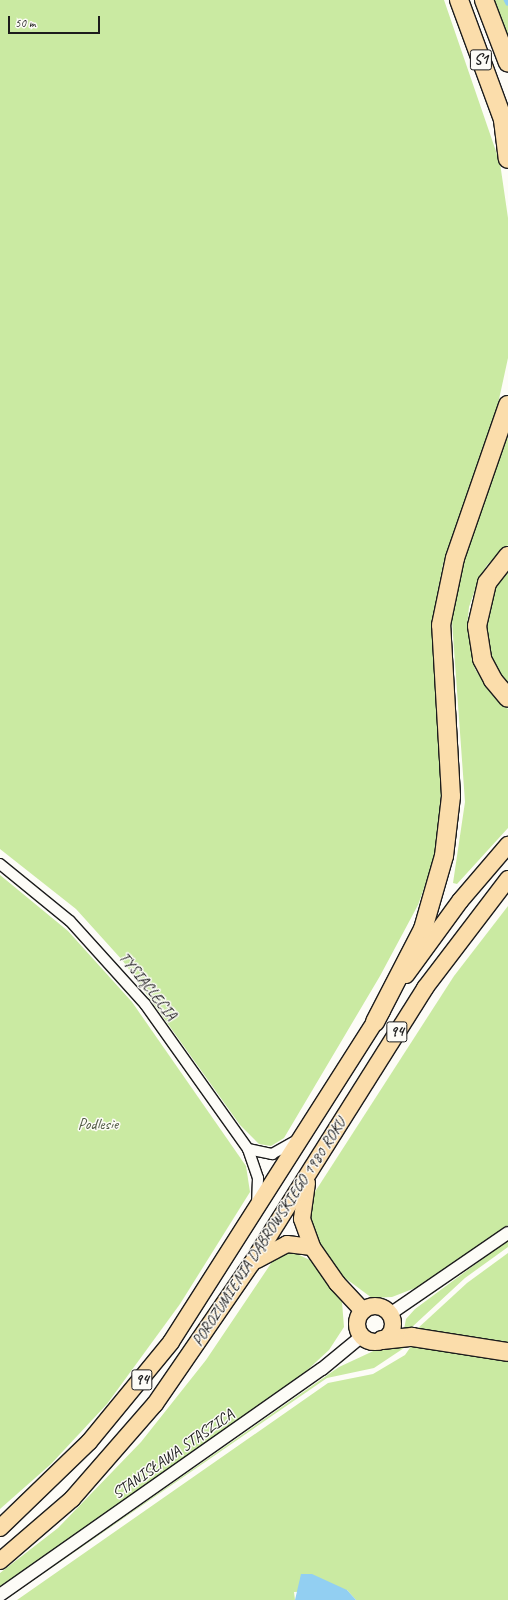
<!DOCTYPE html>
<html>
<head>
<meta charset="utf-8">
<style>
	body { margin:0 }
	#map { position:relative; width:508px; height:1600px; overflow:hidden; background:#fdfcf7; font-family:Caveat,sans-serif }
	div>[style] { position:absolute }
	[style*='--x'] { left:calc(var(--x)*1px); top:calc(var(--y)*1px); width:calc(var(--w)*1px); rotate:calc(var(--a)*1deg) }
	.green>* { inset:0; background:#caeaa2 }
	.water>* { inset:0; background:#92cff2 }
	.stream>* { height:3.5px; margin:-1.75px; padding:0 1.75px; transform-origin:1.75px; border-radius:1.75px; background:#92cff2 }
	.roads { filter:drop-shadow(1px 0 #1c1c1c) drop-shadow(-1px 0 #1c1c1c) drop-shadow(0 1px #1c1c1c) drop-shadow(0 -1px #1c1c1c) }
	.minor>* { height:10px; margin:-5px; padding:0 5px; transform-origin:5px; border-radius:5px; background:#fdfcf7 }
	.tertiary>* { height:12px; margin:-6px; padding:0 6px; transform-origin:6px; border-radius:6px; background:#fdfcf7 }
	.primary>* { height:16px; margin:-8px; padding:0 8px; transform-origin:8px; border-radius:8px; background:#fbddab }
	.primary>.ring { margin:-8px; padding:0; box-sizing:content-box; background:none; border:16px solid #fbddab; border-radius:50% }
	.motorway>* { height:18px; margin:-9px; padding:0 9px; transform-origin:9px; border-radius:9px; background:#fbddab }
	span { translate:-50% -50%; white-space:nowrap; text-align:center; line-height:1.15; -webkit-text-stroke:3px #fdfcf7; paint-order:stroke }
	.shield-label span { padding:1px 3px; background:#fdfcf7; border:1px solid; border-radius:3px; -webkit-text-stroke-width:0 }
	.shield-label { font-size:15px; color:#1c1c1c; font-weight:700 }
	.street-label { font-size:16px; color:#1c1c1c }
	.park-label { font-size:16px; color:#505a44 }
	.scale { position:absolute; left:8px; top:16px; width:92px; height:18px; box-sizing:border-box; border:2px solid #1c1c1c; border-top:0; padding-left:5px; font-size:12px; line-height:14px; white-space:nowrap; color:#1c1c1c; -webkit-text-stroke:3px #fdfcf7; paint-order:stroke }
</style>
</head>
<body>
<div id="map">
	<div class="green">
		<div style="clip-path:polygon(0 0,444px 0,500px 163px,508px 218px,508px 358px,498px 404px,443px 564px,436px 601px,434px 637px,443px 770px,436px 854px,418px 905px,380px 976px,284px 1138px,271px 1146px,259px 1144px,240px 1125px,123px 961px,76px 909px,0 849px)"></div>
		<div style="clip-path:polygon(493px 0,508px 0,508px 43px)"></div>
		<div style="clip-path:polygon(508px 436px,508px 545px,487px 565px,479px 578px,469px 607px,467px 628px,475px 669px,494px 697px,508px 709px,508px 828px,457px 884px,453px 883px,465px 802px,451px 607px,473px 529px)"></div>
		<div style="clip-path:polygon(508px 565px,508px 684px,491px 661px,483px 628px,490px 593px)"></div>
		<div style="clip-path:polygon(0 875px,68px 931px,132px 1002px,246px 1166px,250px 1192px,180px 1304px,107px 1404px,51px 1464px,0 1509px)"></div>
		<div style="clip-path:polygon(508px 906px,508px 1225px,423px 1285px,392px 1297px,372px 1298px,341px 1275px,310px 1227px,311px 1198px,454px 976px)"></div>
		<div style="clip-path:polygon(508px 1240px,508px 1247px,465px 1278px,411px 1328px,404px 1329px,406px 1319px,415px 1309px)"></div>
		<div style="clip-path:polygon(288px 1250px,310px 1260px,342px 1302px,344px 1327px,329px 1350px,303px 1374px,0 1587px,0 1573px,58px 1528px,141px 1442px,206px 1360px,276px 1256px)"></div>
		<div style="clip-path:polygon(508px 1253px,508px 1344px,417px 1329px,467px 1283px)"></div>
		<div style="clip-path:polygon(414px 1342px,508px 1359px,508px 1600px,356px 1600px,347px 1590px,294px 1592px,295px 1600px,17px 1600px,328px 1383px,373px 1374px,405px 1355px)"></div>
		<div style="clip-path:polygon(407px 1346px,374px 1368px,327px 1378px,5px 1600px,339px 1367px,382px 1347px)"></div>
	</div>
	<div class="water">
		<div style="clip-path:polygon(301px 1574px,312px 1574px,347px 1590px,356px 1600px,295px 1600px)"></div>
	</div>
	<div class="stream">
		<div style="--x:506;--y:0;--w:4;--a:63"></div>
	</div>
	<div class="roads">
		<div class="minor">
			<div style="--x:0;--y:864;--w:90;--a:39.2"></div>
			<div style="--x:70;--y:921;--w:112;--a:47.9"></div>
			<div style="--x:145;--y:1004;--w:178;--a:54.6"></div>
			<div style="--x:248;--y:1149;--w:31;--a:71"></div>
			<div style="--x:258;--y:1178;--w:25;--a:92"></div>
			<div style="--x:248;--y:1149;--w:25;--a:12"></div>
			<div style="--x:272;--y:1154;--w:29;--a:-29"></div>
		</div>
		<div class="tertiary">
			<div style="--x:390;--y:1314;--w:143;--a:-34.5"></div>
			<div style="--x:0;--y:1595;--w:393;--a:-35.1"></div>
			<div style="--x:322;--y:1369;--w:52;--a:-39.5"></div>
		</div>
		<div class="primary">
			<div style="--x:406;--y:975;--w:92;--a:-53.9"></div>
			<div style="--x:460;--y:901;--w:74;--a:-49.4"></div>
			<div style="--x:307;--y:1183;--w:36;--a:98"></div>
			<div style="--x:302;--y:1219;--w:30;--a:70"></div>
			<div style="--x:312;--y:1247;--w:44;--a:55.2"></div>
			<div style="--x:337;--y:1283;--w:38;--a:47"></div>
			<div style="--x:257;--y:1260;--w:34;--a:-28"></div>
			<div style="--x:287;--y:1244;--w:25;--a:7"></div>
			<div class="ring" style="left:357px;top:1306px;width:20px;height:20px"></div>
			<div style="--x:0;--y:1528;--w:124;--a:-44"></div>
			<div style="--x:89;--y:1442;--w:129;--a:-50.6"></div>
			<div style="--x:171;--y:1342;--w:393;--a:-57.5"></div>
			<div style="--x:0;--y:1561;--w:95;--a:-40.7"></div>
			<div style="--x:72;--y:1499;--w:126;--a:-48.9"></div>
			<div style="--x:155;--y:1404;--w:171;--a:-55.5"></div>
			<div style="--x:252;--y:1263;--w:325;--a:-57.8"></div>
			<div style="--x:425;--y:988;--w:137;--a:-52.7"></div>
		</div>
		<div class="motorway">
			<div style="--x:459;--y:0;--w:142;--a:69.8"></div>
			<div style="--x:484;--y:0;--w:67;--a:69.1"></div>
			<div style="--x:503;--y:120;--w:39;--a:83"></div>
			<div style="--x:508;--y:556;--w:34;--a:128"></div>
			<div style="--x:487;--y:583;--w:44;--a:103.1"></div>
			<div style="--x:477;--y:626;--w:33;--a:81"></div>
			<div style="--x:482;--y:659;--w:24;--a:62"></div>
			<div style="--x:493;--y:680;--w:23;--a:50"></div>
			<div style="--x:375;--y:1022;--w:105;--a:-62.7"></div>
			<div style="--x:423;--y:929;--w:76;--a:-74"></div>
			<div style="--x:444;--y:856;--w:60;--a:-83.3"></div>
			<div style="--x:451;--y:796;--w:171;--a:-93.3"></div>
			<div style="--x:441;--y:625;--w:68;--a:-78.2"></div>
			<div style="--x:455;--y:558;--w:162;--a:-70.9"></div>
			<div style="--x:382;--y:1340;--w:30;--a:-6"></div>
			<div style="--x:412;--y:1337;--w:97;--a:8.9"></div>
		</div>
	</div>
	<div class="shield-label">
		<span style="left:481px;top:60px">S1</span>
		<span style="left:397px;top:1032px">94</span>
		<span style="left:142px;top:1380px">94</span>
	</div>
	<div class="street-label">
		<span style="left:148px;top:986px;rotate:51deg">TYSIĄCLECIA</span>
		<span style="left:269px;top:1232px;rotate:-57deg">POROZUMIENIA DĄBROWSKIEGO 1980 ROKU</span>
		<span style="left:173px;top:1454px;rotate:-35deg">STANISŁAWA STASZICA</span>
	</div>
	<div class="park-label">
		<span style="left:98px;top:1124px">Podlesie</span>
	</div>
	<div class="scale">50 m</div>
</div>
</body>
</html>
